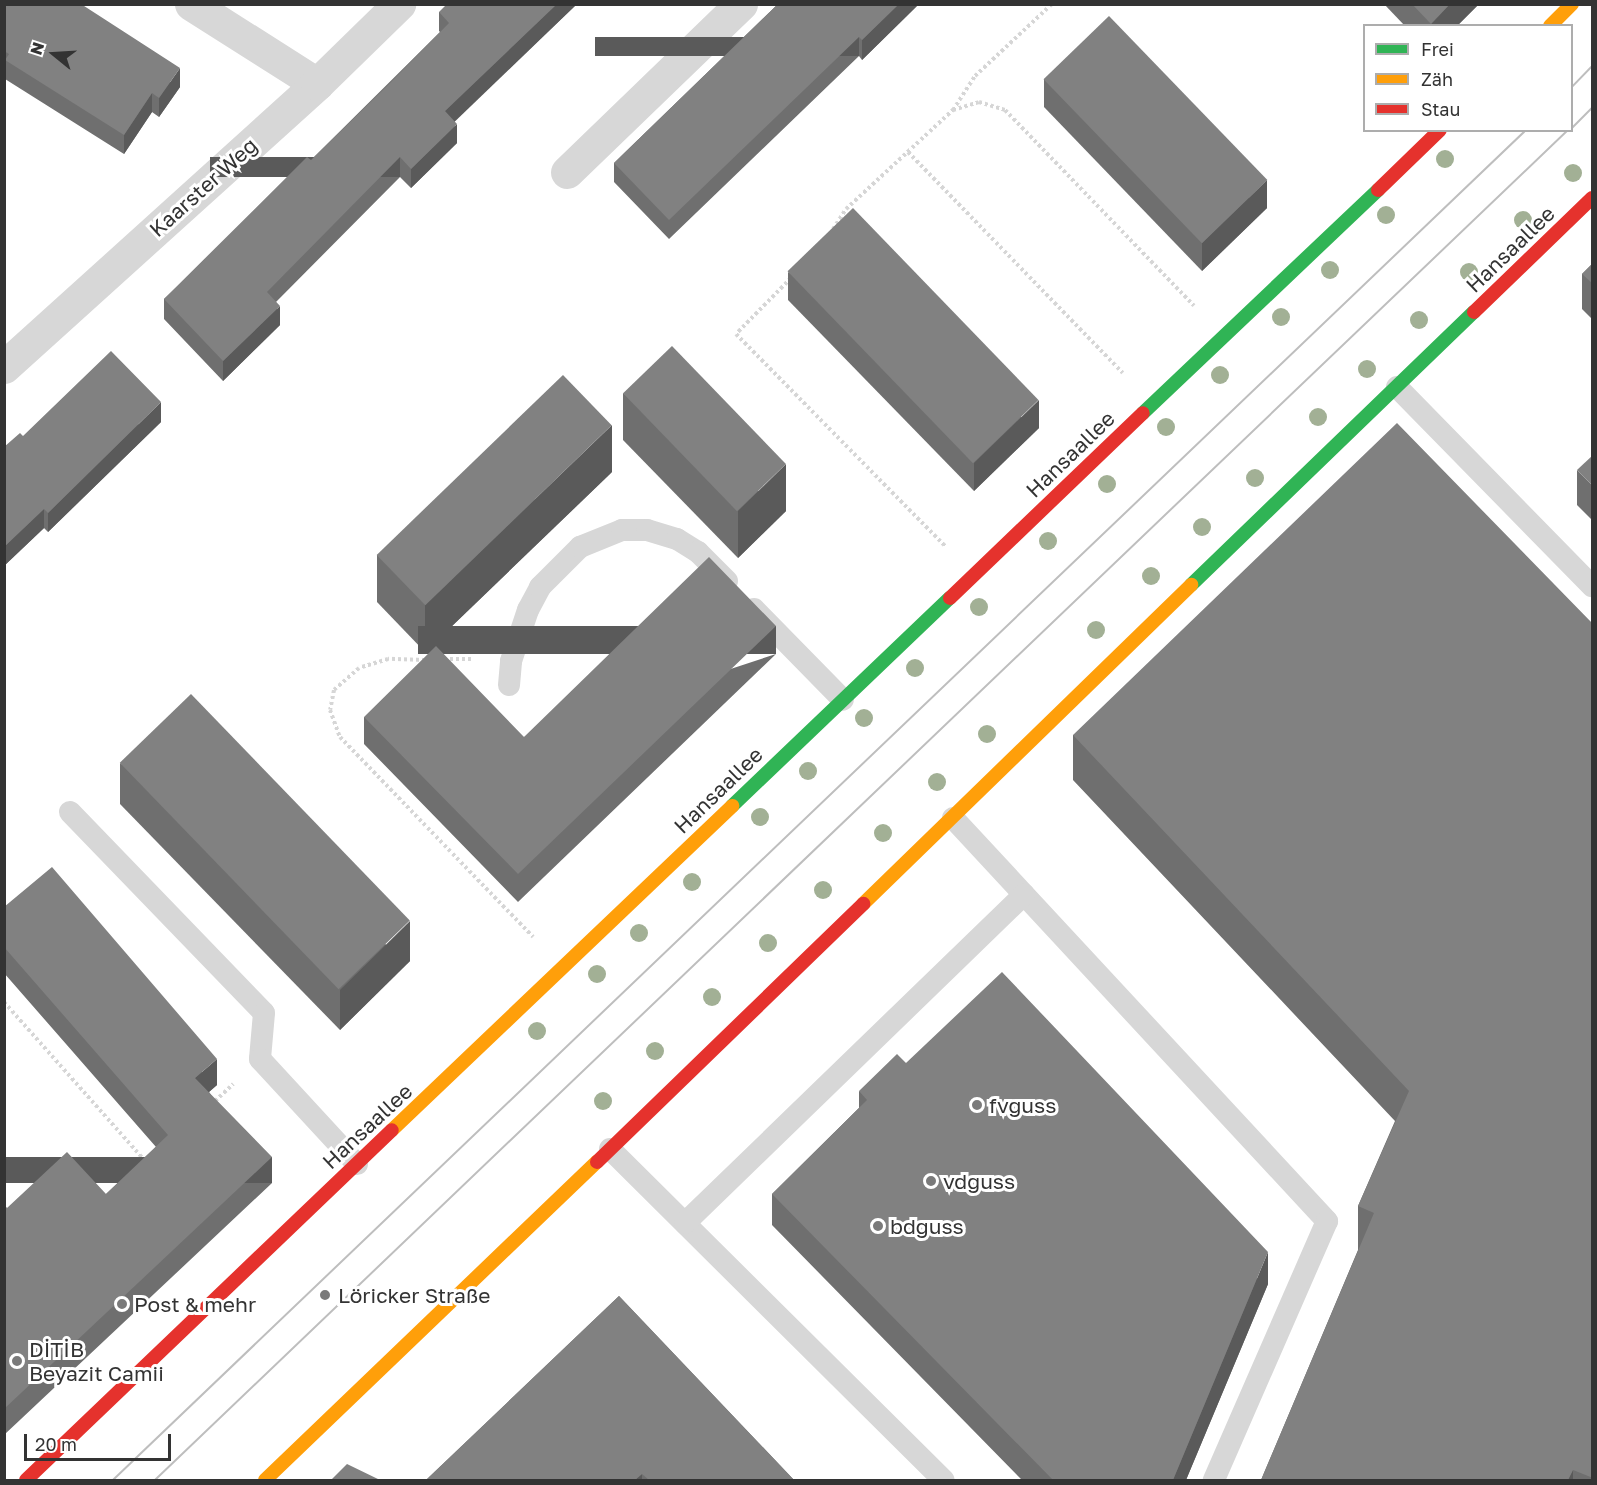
<!DOCTYPE html>
<html>
<head>
<meta charset="utf-8">
<style>
	body { margin:0 }
	#map { position:relative; width:1597px; height:1485px; overflow:hidden; background:#fff; font-family:"Golos Text",sans-serif }
	div>[style] { position:absolute }
	[style*='--x'] { left:calc(var(--x)*1px); top:calc(var(--y)*1px); width:calc(var(--w)*1px); rotate:calc(var(--a)*1deg) }
	.path>* { height:4px; margin-top:-2px; transform-origin:0; background:repeating-linear-gradient(90deg,#d6d6d6 0 3px,transparent 0 6px) }
	.lane>* { height:22px; margin:-11px; padding:0 11px; transform-origin:11px; border-radius:11px; background:#d7d7d7 }
	.street>* { height:33px; margin:-16.5px; padding:0 16.5px; transform-origin:16.5px; border-radius:16.5px; background:#d7d7d7 }
	.fast>* { height:14px; margin:-7px; padding:0 7px; transform-origin:7px; border-radius:7px; background:#30b455 }
	.slow>* { height:14px; margin:-7px; padding:0 7px; transform-origin:7px; border-radius:7px; background:#ff9f0a }
	.jam>* { height:14px; margin:-7px; padding:0 7px; transform-origin:7px; border-radius:7px; background:#e5322d }
	.tram>* { height:1.5px; margin:-0.75px; padding:0 0.75px; transform-origin:0.75px; border-radius:0.75px; background:#bebebe }
	.trees>* { width:18px; height:18px; margin:-9px; border-radius:50%; background:#a2b095 }
	.wall>* { inset:0; background:#6f6f6f }
	.shaded-wall>* { inset:0; background:#5a5a5a; transform-origin:0 0 }
	.building>* { inset:0; background:#818181; transform-origin:0 0 }
	.dots>* { width:16px; height:16px; translate:-50% -50%; box-sizing:border-box; border:3px solid #fff; border-radius:50% }
	span { translate:-50% -50%; white-space:nowrap; text-align:center; line-height:1.15; -webkit-text-stroke:6px #fff; paint-order:stroke }
	.street-label { font-size:21px; color:#333 }
	.poi-label { font-size:21px; color:#333 }
	.left { translate:0 -50%; text-align:left }
	.frame { position:absolute; inset:0; border:6px solid #333; pointer-events:none }
	.legend { position:absolute; left:1363px; top:24px; width:210px; height:108px; box-sizing:border-box; background:#fff; border:2px solid #adadad; margin:0; padding:8px 10px; list-style:none; font-size:18px; color:#333 }
	.legend li { display:flex; align-items:center; gap:12px; height:30px }
	.legend b { width:30px; border:2px solid #adadad }
	.north { position:absolute; left:24px; top:24px; width:60px; height:60px; -webkit-text-stroke:4px #fff; paint-order:stroke; rotate:288deg; font-size:16px; font-weight:700; line-height:24px; text-align:center; color:#333 }
	.north::after { content:''; display:block; margin:auto; width:21px; height:27px; background:#333; clip-path:polygon(50% 0,100% 100%,50% 72%,0 100%) }
	.scale { position:absolute; left:24px; top:1434px; width:147px; height:27px; box-sizing:border-box; border:3px solid #333; border-top:0; padding-left:8px; font-size:18px; line-height:21px; white-space:nowrap; color:#333; -webkit-text-stroke:4px #fff; paint-order:stroke }
</style>
</head>
<body>
<div id="map">
	<div class="path">
		<div style="--x:953;--y:110;--w:40;--a:-57.1"></div>
		<div style="--x:975;--y:76;--w:105;--a:-43.1"></div>
		<div style="--x:908;--y:152;--w:308;--a:45.8"></div>
		<div style="--x:833;--y:229;--w:24;--a:-57"></div>
		<div style="--x:846;--y:209;--w:146;--a:-42.8"></div>
		<div style="--x:953;--y:110;--w:27;--a:-17"></div>
		<div style="--x:979;--y:102;--w:27;--a:17"></div>
		<div style="--x:1005;--y:110;--w:272;--a:46"></div>
		<div style="--x:791;--y:278;--w:78;--a:134.5"></div>
		<div style="--x:736;--y:334;--w:298;--a:45.4"></div>
		<div style="--x:444;--y:659;--w:29;--a:0"></div>
		<div style="--x:425;--y:660;--w:37;--a:-178"></div>
		<div style="--x:388;--y:659;--w:30;--a:163"></div>
		<div style="--x:359;--y:668;--w:33;--a:139"></div>
		<div style="--x:334;--y:690;--w:20;--a:101"></div>
		<div style="--x:330;--y:710;--w:29;--a:70"></div>
		<div style="--x:340;--y:737;--w:278;--a:46"></div>
		<div style="--x:4;--y:1002;--w:213;--a:48.4"></div>
		<div style="--x:215;--y:1101;--w:25;--a:-43"></div>
	</div>
	<div class="lane">
		<div style="--x:1397;--y:387;--w:279;--a:45.6"></div>
		<div style="--x:754;--y:609;--w:127;--a:45.6"></div>
		<div style="--x:509;--y:685;--w:24;--a:-85"></div>
		<div style="--x:511;--y:661;--w:54;--a:-71.6"></div>
		<div style="--x:528;--y:610;--w:26;--a:-62"></div>
		<div style="--x:540;--y:587;--w:57;--a:-45"></div>
		<div style="--x:580;--y:547;--w:45;--a:-22"></div>
		<div style="--x:622;--y:530;--w:25;--a:0"></div>
		<div style="--x:647;--y:530;--w:31;--a:17"></div>
		<div style="--x:677;--y:539;--w:25;--a:32"></div>
		<div style="--x:698;--y:552;--w:41;--a:45"></div>
		<div style="--x:70;--y:812;--w:279;--a:46"></div>
		<div style="--x:264;--y:1013;--w:46;--a:95"></div>
		<div style="--x:260;--y:1059;--w:143;--a:47.3"></div>
		<div style="--x:953;--y:818;--w:550;--a:47.14"></div>
		<div style="--x:1327;--y:1221;--w:283;--a:113.6"></div>
		<div style="--x:610;--y:1149;--w:470;--a:44.8"></div>
		<div style="--x:685;--y:1223;--w:472;--a:-44.1"></div>
	</div>
	<div class="street">
		<div style="--x:191;--y:4;--w:149;--a:32.4"></div>
		<div style="--x:567;--y:172;--w:242;--a:-44"></div>
		<div style="--x:4;--y:367;--w:422;--a:-42.1"></div>
		<div style="--x:317;--y:84;--w:115;--a:-44.3"></div>
	</div>
	<div class="fast">
		<div style="--x:1143;--y:413;--w:324;--a:-43.5"></div>
		<div style="--x:1191;--y:585;--w:393;--a:-44"></div>
		<div style="--x:732;--y:806;--w:301;--a:-43.7"></div>
	</div>
	<div class="slow">
		<div style="--x:1550;--y:26;--w:31;--a:-45"></div>
		<div style="--x:863;--y:904;--w:458;--a:-44.2"></div>
		<div style="--x:392;--y:1130;--w:470;--a:-43.6"></div>
		<div style="--x:265;--y:1480;--w:460;--a:-43.8"></div>
	</div>
	<div class="jam">
		<div style="--x:1378;--y:190;--w:86;--a:-44.1"></div>
		<div style="--x:1474;--y:312;--w:164;--a:-44"></div>
		<div style="--x:950;--y:598;--w:267;--a:-43.8"></div>
		<div style="--x:597;--y:1162;--w:371;--a:-44.1"></div>
		<div style="--x:26;--y:1480;--w:506;--a:-43.72"></div>
	</div>
	<div class="tram">
		<div style="--x:1572;--y:87;--w:29;--a:-46"></div>
		<div style="--x:1572;--y:128;--w:28;--a:-45"></div>
		<div style="--x:113;--y:1480;--w:1954;--a:-43.69"></div>
		<div style="--x:155;--y:1480;--w:1954;--a:-43.69"></div>
	</div>
	<div class="trees">
		<div style="left:1445px;top:159px"></div>
		<div style="left:1573px;top:173px"></div>
		<div style="left:1386px;top:215px"></div>
		<div style="left:1523px;top:220px"></div>
		<div style="left:1330px;top:270px"></div>
		<div style="left:1469px;top:272px"></div>
		<div style="left:1281px;top:317px"></div>
		<div style="left:1419px;top:320px"></div>
		<div style="left:1367px;top:369px"></div>
		<div style="left:1220px;top:375px"></div>
		<div style="left:1318px;top:417px"></div>
		<div style="left:1166px;top:427px"></div>
		<div style="left:1255px;top:478px"></div>
		<div style="left:1107px;top:484px"></div>
		<div style="left:1202px;top:527px"></div>
		<div style="left:1048px;top:541px"></div>
		<div style="left:1151px;top:576px"></div>
		<div style="left:979px;top:607px"></div>
		<div style="left:1096px;top:630px"></div>
		<div style="left:915px;top:668px"></div>
		<div style="left:864px;top:718px"></div>
		<div style="left:987px;top:734px"></div>
		<div style="left:808px;top:771px"></div>
		<div style="left:937px;top:782px"></div>
		<div style="left:760px;top:817px"></div>
		<div style="left:883px;top:833px"></div>
		<div style="left:692px;top:882px"></div>
		<div style="left:823px;top:890px"></div>
		<div style="left:639px;top:933px"></div>
		<div style="left:768px;top:943px"></div>
		<div style="left:597px;top:974px"></div>
		<div style="left:712px;top:997px"></div>
		<div style="left:537px;top:1031px"></div>
		<div style="left:655px;top:1051px"></div>
		<div style="left:603px;top:1101px"></div>
	</div>
	<div class="wall">
		<div style="clip-path:polygon(4px 4px,180px 87px,159px 117px,152px 112px,124px 154px,5px 79px)"></div>
		<div style="clip-path:polygon(577px 4px,454px 121px,457px 143px,411px 188px,400px 177px,276px 302px,280px 325px,223px 381px,164px 319px,164px 299px,311px 160px,440px 32px,439px 31px,439px 12px)"></div>
		<div style="clip-path:polygon(778px 4px,919px 4px,862px 60px,859px 56px,669px 239px,614px 182px,614px 163px)"></div>
		<div style="clip-path:polygon(1384px 4px,1479px 4px,1457px 26px,1405px 26px)"></div>
		<div style="clip-path:polygon(1044px 79px,1267px 208px,1202px 271px,1044px 107px)"></div>
		<div style="clip-path:polygon(1593px 263px,1593px 320px,1582px 309px,1582px 274px)"></div>
		<div style="clip-path:polygon(788px 272px,1039px 428px,974px 491px,788px 300px)"></div>
		<div style="clip-path:polygon(623px 393px,786px 511px,738px 558px,623px 440px)"></div>
		<div style="clip-path:polygon(161px 422px,48px 532px,44px 528px,4px 566px,4px 447px,23px 436px)"></div>
		<div style="clip-path:polygon(1577px 470px,1593px 486px,1593px 521px,1577px 505px)"></div>
		<div style="clip-path:polygon(612px 472px,425px 652px,377px 602px,377px 555px)"></div>
		<div style="clip-path:polygon(1593px 624px,1593px 1480px,1261px 1480px,1358px 1250px,1358px 1206px,1395px 1121px,1073px 780px,1073px 735px)"></div>
		<div style="clip-path:polygon(776px 654px,518px 902px,364px 744px,364px 717px,524px 737px)"></div>
		<div style="clip-path:polygon(120px 763px,410px 961px,340px 1030px,120px 804px)"></div>
		<div style="clip-path:polygon(4px 907px,217px 1085px,209px 1092px,272px 1183px,4px 1435px,4px 1206px,7px 1208px,106px 1194px,156px 1147px,4px 973px)"></div>
		<div style="clip-path:polygon(859px 1091px,1268px 1284px,1186px 1480px,1022px 1480px,772px 1225px,772px 1194px,859px 1108px)"></div>
		<div style="clip-path:polygon(619px 1296px,794px 1480px,426px 1480px)"></div>
	</div>
	<div class="shaded-wall">
		<div style="clip-path:polygon(557px 4px,577px 4px,445px 131px,445px 111px)"></div>
		<div style="clip-path:polygon(899px 4px,919px 4px,862px 60px,862px 40px)"></div>
		<div style="clip-path:polygon(1450px 4px,1479px 4px,1457px 26px,1431px 26px,1431px 24px)"></div>
		<div style="left:859px;top:37px;width:19px;height:264px;rotate:90deg"></div>
		<div style="clip-path:polygon(180px 68px,180px 87px,159px 117px,159px 98px)"></div>
		<div style="clip-path:polygon(152px 93px,152px 112px,124px 154px,124px 135px)"></div>
		<div style="clip-path:polygon(457px 124px,457px 143px,411px 188px,411px 169px)"></div>
		<div style="left:400px;top:157px;width:20px;height:190px;rotate:90deg"></div>
		<div style="clip-path:polygon(1267px 180px,1267px 208px,1202px 271px,1202px 243px)"></div>
		<div style="clip-path:polygon(280px 306px,280px 325px,223px 381px,223px 361px)"></div>
		<div style="clip-path:polygon(1039px 400px,1039px 428px,974px 491px,974px 463px)"></div>
		<div style="clip-path:polygon(161px 402px,161px 422px,48px 532px,48px 513px)"></div>
		<div style="clip-path:polygon(612px 425px,612px 472px,425px 652px,425px 605px)"></div>
		<div style="clip-path:polygon(786px 464px,786px 511px,738px 558px,738px 511px)"></div>
		<div style="clip-path:polygon(44px 509px,44px 528px,4px 566px,4px 547px)"></div>
		<div style="left:776px;top:626px;width:28px;height:358px;rotate:90deg"></div>
		<div style="clip-path:polygon(410px 921px,410px 961px,340px 1030px,340px 990px)"></div>
		<div style="clip-path:polygon(217px 1059px,217px 1085px,195px 1104px,195px 1078px)"></div>
		<div style="left:272px;top:1157px;width:26px;height:368px;rotate:90deg"></div>
		<div style="clip-path:polygon(1268px 1252px,1268px 1284px,1186px 1480px,1173px 1480px)"></div>
		<div style="clip-path:polygon(1573px 1470px,1573px 1480px,1568px 1480px)"></div>
		<div style="clip-path:polygon(642px 1474px,642px 1480px,635px 1480px)"></div>
	</div>
	<div class="building">
		<div style="clip-path:polygon(4px 4px,81px 4px,180px 68px,159px 98px,152px 93px,124px 135px,5px 60px,9px 54px,4px 51px)"></div>
		<div style="clip-path:polygon(447px 4px,557px 4px,445px 111px,457px 124px,411px 169px,400px 157px,267px 292px,280px 306px,223px 361px,164px 299px,307px 157px,311px 160px,388px 85px,449px 23px,439px 12px)"></div>
		<div style="clip-path:polygon(778px 4px,899px 4px,862px 40px,859px 37px,669px 220px,614px 163px)"></div>
		<div style="clip-path:polygon(1412px 4px,1450px 4px,1431px 24px)"></div>
		<div style="left:1109px;top:16px;width:228px;height:91px;rotate:46deg"></div>
		<div style="left:853px;top:208px;width:267px;height:91px;rotate:46deg"></div>
		<div style="clip-path:polygon(1593px 263px,1593px 284px,1582px 274px)"></div>
		<div style="left:672px;top:346px;width:164px;height:68px;rotate:46deg"></div>
		<div style="clip-path:polygon(111px 351px,161px 402px,48px 513px,44px 509px,4px 547px,4px 447px,20px 433px,23px 436px)"></div>
		<div style="left:563px;top:375px;width:70px;height:259px;rotate:46deg"></div>
		<div style="clip-path:polygon(1397px 423px,1593px 624px,1593px 1478px,1573px 1470px,1568px 1480px,1261px 1480px,1374px 1213px,1358px 1206px,1409px 1091px,1073px 735px)"></div>
		<div style="clip-path:polygon(1593px 455px,1593px 486px,1577px 470px)"></div>
		<div style="clip-path:polygon(709px 557px,776px 626px,518px 874px,364px 717px,436px 646px,524px 737px)"></div>
		<div style="left:191px;top:694px;width:315px;height:99px;rotate:46deg"></div>
		<div style="clip-path:polygon(52px 867px,217px 1059px,195px 1078px,272px 1157px,4px 1409px,4px 1206px,7px 1208px,67px 1152px,106px 1194px,168px 1135px,4px 947px,4px 907px)"></div>
		<div style="clip-path:polygon(1002px 972px,1268px 1252px,1173px 1480px,1053px 1480px,772px 1194px,867px 1100px,859px 1091px,897px 1054px,906px 1063px)"></div>
		<div style="clip-path:polygon(619px 1296px,794px 1480px,649px 1480px,642px 1474px,635px 1480px,426px 1480px)"></div>
		<div style="clip-path:polygon(347px 1464px,380px 1480px,331px 1480px)"></div>
	</div>
	<div class="dots">
		<div style="left:977px;top:1105px;background:#7a7a7a"></div>
		<div style="left:931px;top:1181px;background:#7a7a7a"></div>
		<div style="left:878px;top:1226px;background:#7a7a7a"></div>
		<div style="left:325px;top:1295px;background:#7a7a7a"></div>
		<div style="left:122px;top:1304px;background:#7a7a7a"></div>
		<div style="left:17px;top:1361px;background:#7a7a7a"></div>
	</div>
	<div class="street-label">
		<span style="left:203px;top:187px;rotate:-42deg">Kaarster Weg</span>
		<span style="left:1510px;top:249px;rotate:-44deg">Hansaallee</span>
		<span style="left:1070px;top:454px;rotate:-44deg">Hansaallee</span>
		<span style="left:718px;top:790px;rotate:-44deg">Hansaallee</span>
		<span style="left:367px;top:1126px;rotate:-43deg">Hansaallee</span>
	</div>
	<div class="poi-label">
		<span class="left" style="left:989px;top:1105px">fvguss</span>
		<span class="left" style="left:943px;top:1181px">vdguss</span>
		<span class="left" style="left:890px;top:1226px">bdguss</span>
		<span class="left" style="left:338px;top:1295px">Löricker Straße</span>
		<span class="left" style="left:134px;top:1304px">Post &amp; mehr</span>
		<span class="left" style="left:29px;top:1361px">DİTİB<br>Beyazit Camii</span>
	</div>
	<div class="frame"></div>
	<ul class="legend">
	<li><b style="height:8px;background:#30b455"></b>Frei</li>
	<li><b style="height:8px;background:#ff9f0a"></b>Zäh</li>
	<li><b style="height:8px;background:#e5322d"></b>Stau</li>
	</ul>
	<div class="north">N</div>
	<div class="scale">20 m</div>
</div>
</body>
</html>
